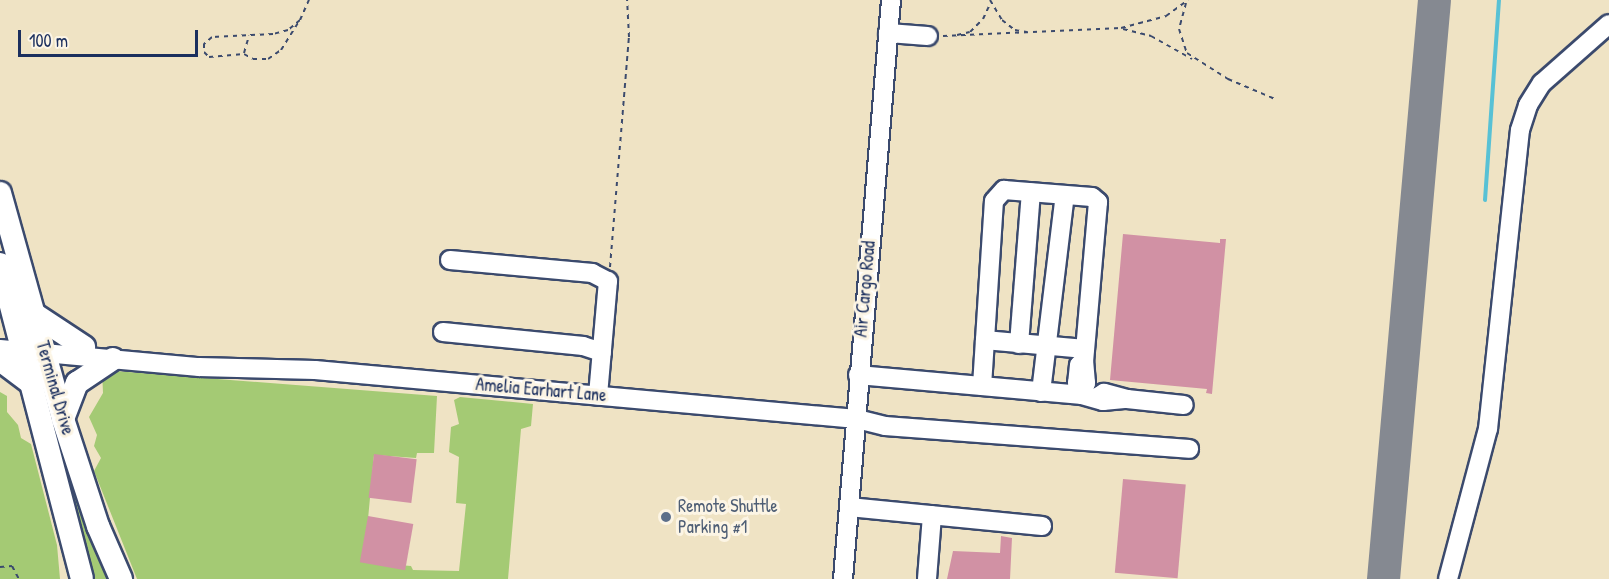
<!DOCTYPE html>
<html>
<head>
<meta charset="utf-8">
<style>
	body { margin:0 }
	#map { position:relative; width:1609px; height:579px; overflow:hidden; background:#efe3c4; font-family:"Patrick Hand",sans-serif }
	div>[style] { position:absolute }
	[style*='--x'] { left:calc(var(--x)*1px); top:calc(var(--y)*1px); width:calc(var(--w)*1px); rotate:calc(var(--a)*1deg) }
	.green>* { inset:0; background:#a4ca74 }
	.stream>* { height:4px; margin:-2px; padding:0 2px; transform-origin:2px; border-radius:2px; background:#58c1d5 }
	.taxiway>* { height:33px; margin:-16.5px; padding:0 16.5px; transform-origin:16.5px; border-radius:16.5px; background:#858991 }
	.building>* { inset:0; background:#d191a4; transform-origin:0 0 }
	.path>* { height:2px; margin-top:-1px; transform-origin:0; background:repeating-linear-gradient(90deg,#3b4a6d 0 4.5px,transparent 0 9px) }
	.roads { filter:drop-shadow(2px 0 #3b4a6d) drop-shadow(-2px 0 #3b4a6d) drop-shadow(0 2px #3b4a6d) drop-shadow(0 -2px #3b4a6d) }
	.minor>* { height:18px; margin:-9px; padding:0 9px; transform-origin:9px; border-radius:9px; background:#fff }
	.major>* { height:22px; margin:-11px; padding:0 11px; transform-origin:11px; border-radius:11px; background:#fff }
	.dots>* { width:16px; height:16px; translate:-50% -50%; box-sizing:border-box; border:3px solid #fcf5e5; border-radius:50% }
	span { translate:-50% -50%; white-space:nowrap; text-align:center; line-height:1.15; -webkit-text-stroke:6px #fcf5e5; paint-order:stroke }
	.street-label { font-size:18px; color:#1b2f5e }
	.service-label { font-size:18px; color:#4e5e75 }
	.left { translate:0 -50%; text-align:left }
	.scale { position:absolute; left:18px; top:30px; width:180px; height:27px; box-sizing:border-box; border:3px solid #1b2f5e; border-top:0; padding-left:8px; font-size:18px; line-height:21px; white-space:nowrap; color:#1b2f5e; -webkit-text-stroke:4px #fcf5e5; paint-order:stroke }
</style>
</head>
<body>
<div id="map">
	<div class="green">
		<div style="clip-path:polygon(102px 370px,437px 396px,434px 453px,417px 453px,416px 458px,374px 455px,364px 562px,411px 566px,413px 570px,459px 571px,466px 504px,456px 503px,459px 457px,449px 452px,451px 427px,459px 424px,454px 400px,460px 397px,533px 404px,531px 426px,521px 429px,508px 579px,137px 579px,94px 471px,101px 458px,94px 446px,97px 435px,89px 417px,103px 393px)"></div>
		<div style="clip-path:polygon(0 392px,7px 396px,7px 412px,18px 425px,21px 438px,31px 444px,57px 545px,60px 579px,0 579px)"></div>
		<div style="clip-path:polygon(65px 466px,74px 476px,112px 579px,89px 579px,60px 467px)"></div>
	</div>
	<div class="stream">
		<div style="--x:1485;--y:200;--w:200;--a:-86"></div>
	</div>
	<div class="taxiway">
		<div style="--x:1383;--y:579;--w:581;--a:-84.97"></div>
	</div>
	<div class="building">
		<div style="clip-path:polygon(1123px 234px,1220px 243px,1220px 239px,1226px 239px,1212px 394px,1206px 393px,1207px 389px,1110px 380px)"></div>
		<div style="left:374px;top:454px;width:43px;height:44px;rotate:7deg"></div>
		<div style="left:1123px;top:479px;width:63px;height:94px;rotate:5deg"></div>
		<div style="left:368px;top:516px;width:46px;height:47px;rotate:10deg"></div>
		<div style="clip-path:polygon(1001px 536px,1012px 538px,1010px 579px,947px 579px,953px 551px,1000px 553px)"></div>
	</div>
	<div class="path">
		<div style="--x:990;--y:0;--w:23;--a:59"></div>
		<div style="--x:1002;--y:20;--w:16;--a:38"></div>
		<div style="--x:1015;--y:30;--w:12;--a:9"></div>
		<div style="--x:1186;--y:3;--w:27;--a:105"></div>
		<div style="--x:1179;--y:29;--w:25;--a:72"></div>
		<div style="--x:1187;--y:53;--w:49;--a:32.4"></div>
		<div style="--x:1228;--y:79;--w:51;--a:23.1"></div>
		<div style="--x:300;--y:20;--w:16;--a:140"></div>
		<div style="--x:288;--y:30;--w:16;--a:165"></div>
		<div style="--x:273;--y:34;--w:61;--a:177.2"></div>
		<div style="--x:212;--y:37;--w:11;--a:139"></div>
		<div style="--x:204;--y:44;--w:8;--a:90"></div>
		<div style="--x:204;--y:52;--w:7;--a:45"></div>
		<div style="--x:209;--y:57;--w:35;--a:-5"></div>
		<div style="--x:244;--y:54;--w:10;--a:29"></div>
		<div style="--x:253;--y:59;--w:15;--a:0"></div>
		<div style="--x:268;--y:59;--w:16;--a:-35"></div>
		<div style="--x:281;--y:50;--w:36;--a:-58"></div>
		<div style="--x:300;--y:20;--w:22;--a:-66"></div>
		<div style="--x:1123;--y:29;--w:29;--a:14"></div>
		<div style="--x:1151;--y:36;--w:47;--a:29.3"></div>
		<div style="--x:957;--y:35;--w:13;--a:-13"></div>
		<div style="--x:970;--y:32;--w:18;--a:-45"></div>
		<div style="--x:983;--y:19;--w:17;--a:-65"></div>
		<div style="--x:943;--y:36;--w:178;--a:-2.6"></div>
		<div style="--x:1121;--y:28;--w:47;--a:-14.9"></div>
		<div style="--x:1166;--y:16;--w:27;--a:-36"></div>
		<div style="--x:244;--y:53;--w:18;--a:-74"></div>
		<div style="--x:610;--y:267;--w:231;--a:-85.3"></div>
		<div style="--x:629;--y:37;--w:37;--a:-93"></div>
		<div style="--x:0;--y:567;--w:12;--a:-5"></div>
		<div style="--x:12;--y:566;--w:15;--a:62"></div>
	</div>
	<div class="roads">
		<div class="minor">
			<div style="--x:888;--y:33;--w:40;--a:4.3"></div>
			<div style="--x:450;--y:260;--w:143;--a:5.2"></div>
			<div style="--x:592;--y:273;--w:18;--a:27"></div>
			<div style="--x:608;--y:281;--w:115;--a:95"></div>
			<div style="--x:443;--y:332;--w:141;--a:5.7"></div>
			<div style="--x:583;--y:346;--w:20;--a:18"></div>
			<div style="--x:985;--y:340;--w:100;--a:5.1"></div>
			<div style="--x:1019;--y:344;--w:152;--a:-85.5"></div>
			<div style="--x:0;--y:349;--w:200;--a:5.2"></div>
			<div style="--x:199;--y:367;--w:116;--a:1.5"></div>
			<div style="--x:315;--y:370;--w:544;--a:5.17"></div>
			<div style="--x:857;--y:419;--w:29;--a:14"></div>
			<div style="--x:885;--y:426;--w:305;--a:4.3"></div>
			<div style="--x:858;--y:375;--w:225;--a:5.1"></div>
			<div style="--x:1082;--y:395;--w:22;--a:16"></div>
			<div style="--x:1103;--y:401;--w:24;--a:-5"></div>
			<div style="--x:1127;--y:399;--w:24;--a:-165"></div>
			<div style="--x:1104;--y:393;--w:8;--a:150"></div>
			<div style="--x:982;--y:386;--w:185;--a:-86.3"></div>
			<div style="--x:994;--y:201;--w:15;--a:-48"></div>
			<div style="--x:1004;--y:190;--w:88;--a:4.5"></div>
			<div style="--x:1092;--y:197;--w:8;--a:40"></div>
			<div style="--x:1098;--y:202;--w:160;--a:95"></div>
			<div style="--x:1041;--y:392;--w:198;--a:-83.1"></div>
			<div style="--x:1082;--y:395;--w:13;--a:-72"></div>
			<div style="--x:1086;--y:383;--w:22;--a:-95"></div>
			<div style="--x:1084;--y:361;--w:6;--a:141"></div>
			<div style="--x:1079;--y:365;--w:18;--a:96"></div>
			<div style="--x:1077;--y:383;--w:8;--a:50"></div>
			<div style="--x:1127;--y:399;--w:57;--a:6"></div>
			<div style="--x:849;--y:507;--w:194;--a:5.6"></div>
			<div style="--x:843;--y:579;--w:581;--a:-85.26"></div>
			<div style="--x:927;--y:579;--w:64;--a:-85.5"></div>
			<div style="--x:1448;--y:579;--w:155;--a:-75.1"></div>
			<div style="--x:1488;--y:429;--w:301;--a:-83.9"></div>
			<div style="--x:1520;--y:130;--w:26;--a:-72"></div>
			<div style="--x:1528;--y:105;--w:26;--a:-58"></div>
			<div style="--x:1542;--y:83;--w:89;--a:-41.4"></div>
		</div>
		<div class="major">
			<div style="--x:0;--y:193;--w:235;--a:74.4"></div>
			<div style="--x:63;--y:419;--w:113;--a:71.9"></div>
			<div style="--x:98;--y:526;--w:58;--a:66.5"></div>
			<div style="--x:0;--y:264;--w:325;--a:75.4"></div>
			<div style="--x:34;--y:314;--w:60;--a:33.4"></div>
			<div style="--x:0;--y:360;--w:40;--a:37"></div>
			<div style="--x:63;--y:419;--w:39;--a:-69"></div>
			<div style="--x:77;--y:383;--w:43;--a:-33.7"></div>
		</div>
	</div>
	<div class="dots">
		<div style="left:666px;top:517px;background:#5c6f8a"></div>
	</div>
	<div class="street-label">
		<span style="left:865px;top:289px;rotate:-85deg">Air Cargo Road</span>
		<span style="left:55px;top:388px;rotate:74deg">Terminal Drive</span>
		<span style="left:541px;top:390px;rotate:5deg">Amelia Earhart Lane</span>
	</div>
	<div class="service-label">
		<span class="left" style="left:678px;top:517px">Remote Shuttle<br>Parking #1</span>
	</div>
	<div class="scale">100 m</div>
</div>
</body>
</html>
